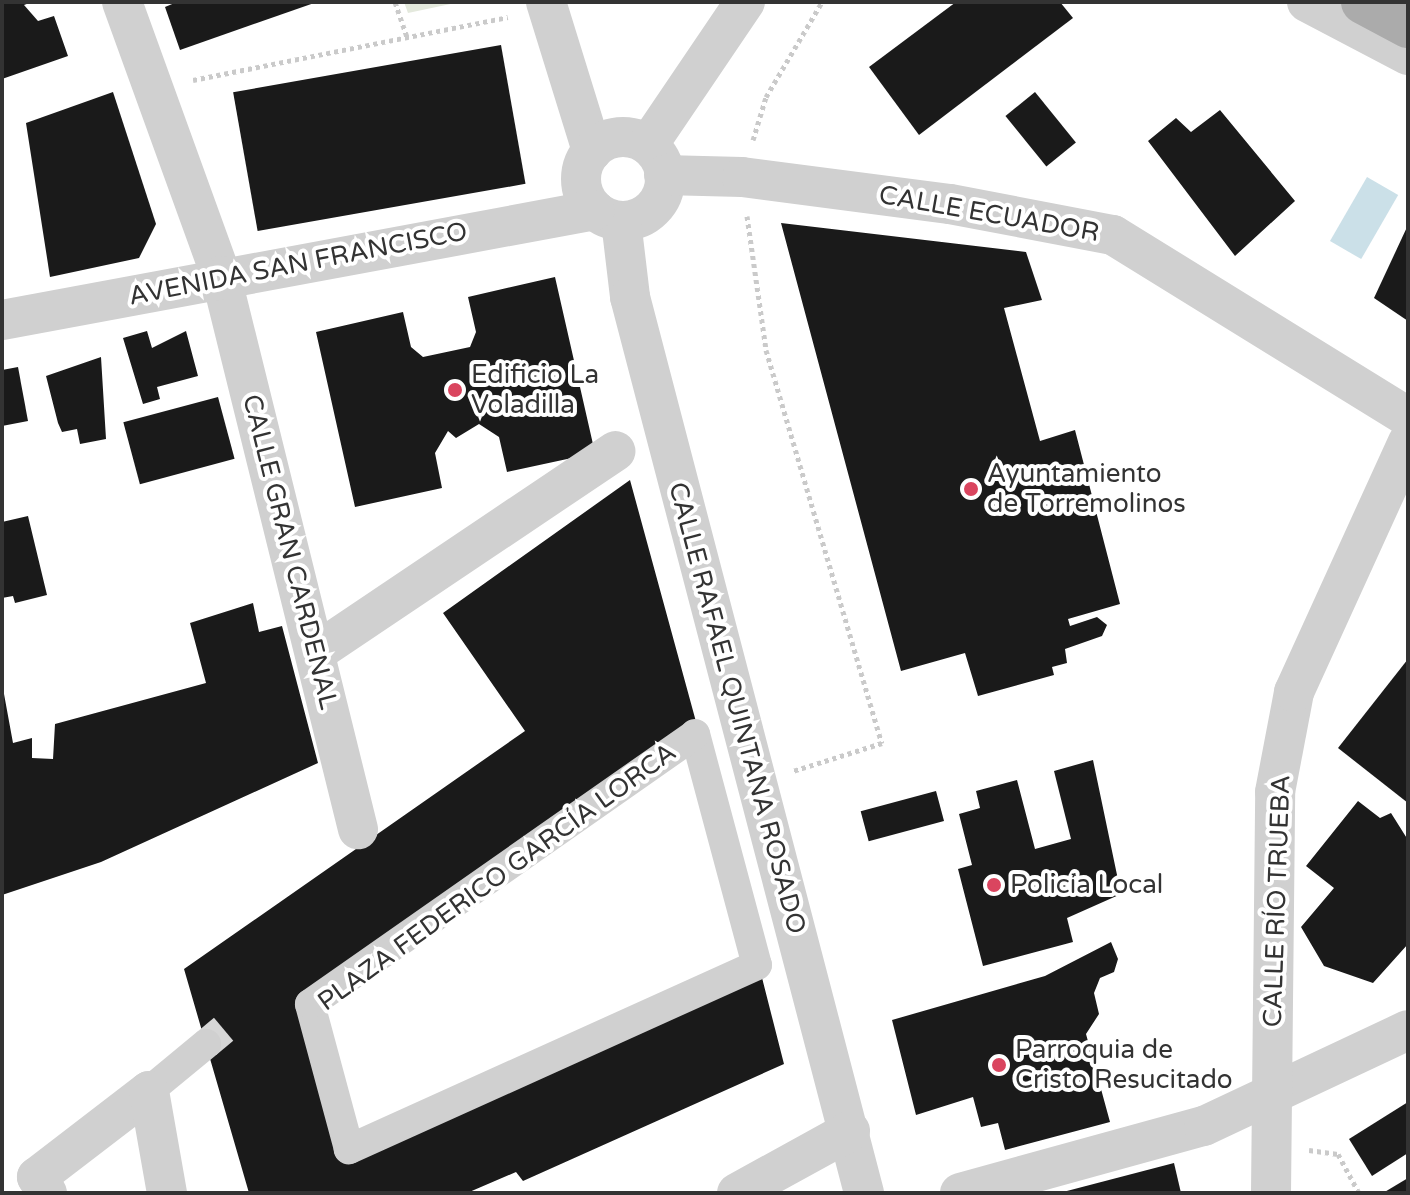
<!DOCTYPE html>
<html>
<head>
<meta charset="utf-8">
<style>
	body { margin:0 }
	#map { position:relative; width:1410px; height:1195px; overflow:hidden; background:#fff; font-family:"Varela Round",sans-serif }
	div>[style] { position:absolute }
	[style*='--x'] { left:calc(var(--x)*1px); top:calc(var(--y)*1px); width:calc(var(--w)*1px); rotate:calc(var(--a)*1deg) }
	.green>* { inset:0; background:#e4e9dd }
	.water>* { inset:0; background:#cbe0e8; transform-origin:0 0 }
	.building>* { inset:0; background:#1a1a1a; transform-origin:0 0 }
	.pedestrian-tunnel>* { height:30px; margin-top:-15px; transform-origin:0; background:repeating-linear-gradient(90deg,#d6d6d6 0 30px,transparent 0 45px) }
	.path>* { height:5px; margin-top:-2.5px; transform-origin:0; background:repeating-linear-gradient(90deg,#cacaca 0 4px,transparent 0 8px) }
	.pedestrian>* { height:30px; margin:-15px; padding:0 15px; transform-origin:15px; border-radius:15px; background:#d0d0d0 }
	.minor>* { height:40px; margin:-20px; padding:0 20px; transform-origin:20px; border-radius:20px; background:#d0d0d0 }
	.minor>.ring { margin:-20px; padding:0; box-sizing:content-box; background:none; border:40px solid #d0d0d0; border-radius:50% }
	.primary>* { height:44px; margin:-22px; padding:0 22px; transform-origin:22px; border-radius:22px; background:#ababab }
	.dots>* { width:22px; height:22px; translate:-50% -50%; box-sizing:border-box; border:4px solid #fff; border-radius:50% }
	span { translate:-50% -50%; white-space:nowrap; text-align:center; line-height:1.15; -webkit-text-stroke:8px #fff; paint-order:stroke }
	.street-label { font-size:26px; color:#333 }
	.poi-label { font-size:26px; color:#333 }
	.left { translate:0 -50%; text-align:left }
	.frame { position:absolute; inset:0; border:4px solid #333; pointer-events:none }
</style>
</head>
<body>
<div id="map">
	<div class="green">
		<div style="clip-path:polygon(404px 2px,460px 2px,408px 13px)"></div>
	</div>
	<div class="water">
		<div style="left:1367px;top:177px;width:36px;height:74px;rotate:30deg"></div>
	</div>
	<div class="building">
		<div style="clip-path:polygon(2px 2px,32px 2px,24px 5px,38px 21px,54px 16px,68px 56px,2px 79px)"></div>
		<div style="clip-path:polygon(177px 2px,317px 2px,180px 50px,165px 7px)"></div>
		<div style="clip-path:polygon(956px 2px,1060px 2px,1073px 18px,919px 135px,869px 67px)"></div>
		<div style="left:501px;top:45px;width:141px;height:272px;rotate:80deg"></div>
		<div style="clip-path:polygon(113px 92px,156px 224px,139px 258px,50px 277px,26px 123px)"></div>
		<div style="left:1035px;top:92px;width:65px;height:38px;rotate:51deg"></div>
		<div style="clip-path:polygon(1220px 110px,1295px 201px,1235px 256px,1148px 141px,1176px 118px,1191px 132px)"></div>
		<div style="clip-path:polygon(781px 223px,1026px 252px,1042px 300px,1004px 308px,1040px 441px,1075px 430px,1120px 604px,1068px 619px,1070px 626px,1097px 617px,1107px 625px,1102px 636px,1065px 649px,1067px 663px,1052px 667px,1054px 675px,978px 696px,965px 653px,901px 671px)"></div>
		<div style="clip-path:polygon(1408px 225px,1408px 321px,1374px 298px)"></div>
		<div style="clip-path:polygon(555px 277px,595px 453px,507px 472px,499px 437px,479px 424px,456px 438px,448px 431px,435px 453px,442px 488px,355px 507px,316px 332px,403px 312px,411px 347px,423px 357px,470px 347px,476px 332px,468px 297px)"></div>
		<div style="clip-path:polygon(147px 331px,152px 348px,186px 331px,198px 376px,157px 387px,160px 399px,143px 404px,123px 338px)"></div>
		<div style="clip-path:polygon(101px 357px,106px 439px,80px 444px,77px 429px,62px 432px,58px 423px,46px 376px)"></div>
		<div style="clip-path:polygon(18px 367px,28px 421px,2px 426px,2px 370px)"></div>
		<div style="left:218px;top:397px;width:64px;height:98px;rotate:75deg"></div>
		<div style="clip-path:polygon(630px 480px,698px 729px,309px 1004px,349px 1150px,759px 966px,784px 1064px,523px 1181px,516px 1172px,467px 1193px,249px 1193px,184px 969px,525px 731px,443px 613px)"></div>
		<div style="clip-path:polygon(28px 516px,47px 595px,15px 603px,13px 596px,2px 598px,2px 522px)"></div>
		<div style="clip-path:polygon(253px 603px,259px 632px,282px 626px,318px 763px,101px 862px,2px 895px,2px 683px,13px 743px,32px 738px,32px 758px,53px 759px,55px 724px,206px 683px,190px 623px)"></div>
		<div style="clip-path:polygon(1408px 659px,1408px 803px,1338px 748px)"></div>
		<div style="clip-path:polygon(1093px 760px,1121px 894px,1067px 918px,1073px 942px,983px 966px,958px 869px,972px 865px,959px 814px,980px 808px,976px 791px,1017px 780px,1035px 849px,1071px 839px,1054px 771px)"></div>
		<div style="left:936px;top:791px;width:31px;height:78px;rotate:75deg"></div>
		<div style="clip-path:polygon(1358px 801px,1380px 818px,1391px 813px,1408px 840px,1408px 944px,1373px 983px,1324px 966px,1301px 927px,1334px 888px,1306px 866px)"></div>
		<div style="clip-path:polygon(1111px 942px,1118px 959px,1114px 972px,1100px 978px,1094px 993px,1099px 1014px,1086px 1034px,1110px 1122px,1005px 1150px,998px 1123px,981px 1127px,973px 1097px,916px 1115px,892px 1020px,1045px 976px)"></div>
		<div style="clip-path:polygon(1408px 1102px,1408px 1153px,1372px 1176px,1349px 1139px)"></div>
		<div style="clip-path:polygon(1174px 1163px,1181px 1193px,1063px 1193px,1063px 1192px)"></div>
		<div style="clip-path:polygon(1408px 1178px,1408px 1193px,1383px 1193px)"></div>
	</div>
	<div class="pedestrian-tunnel">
		<div style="--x:206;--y:1044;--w:23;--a:-40"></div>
	</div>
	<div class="path">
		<div style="--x:395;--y:2;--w:37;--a:71"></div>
		<div style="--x:193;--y:80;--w:321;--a:-11.3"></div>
		<div style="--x:753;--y:140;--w:45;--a:-73.2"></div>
		<div style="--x:766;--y:97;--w:110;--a:-59.5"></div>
		<div style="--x:747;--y:216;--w:135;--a:81.9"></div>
		<div style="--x:766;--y:350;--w:410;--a:73.6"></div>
		<div style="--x:882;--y:743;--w:93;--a:162.5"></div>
		<div style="--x:1309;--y:1150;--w:29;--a:8"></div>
		<div style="--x:1338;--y:1154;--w:44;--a:61.7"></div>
	</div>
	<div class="pedestrian">
		<div style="--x:695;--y:734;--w:239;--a:75"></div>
		<div style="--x:757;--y:965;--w:448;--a:155.7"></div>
		<div style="--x:349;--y:1149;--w:150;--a:-105.1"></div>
		<div style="--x:310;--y:1004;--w:470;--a:-35"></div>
		<div style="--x:149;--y:1091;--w:74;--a:-39.5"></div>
	</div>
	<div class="minor">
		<div style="--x:122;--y:2;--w:291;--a:70.1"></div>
		<div style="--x:221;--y:276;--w:570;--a:76.09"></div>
		<div style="--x:546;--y:2;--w:156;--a:72.8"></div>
		<div style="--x:1307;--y:2;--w:114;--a:27.7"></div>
		<div class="ring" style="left:581px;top:137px;width:44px;height:44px"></div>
		<div style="--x:648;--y:145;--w:173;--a:-55.9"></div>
		<div style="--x:664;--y:175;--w:78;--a:1.5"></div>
		<div style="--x:742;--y:177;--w:210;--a:7.4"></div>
		<div style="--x:950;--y:204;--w:166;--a:10.8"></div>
		<div style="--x:1113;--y:235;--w:347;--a:31.7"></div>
		<div style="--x:621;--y:221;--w:77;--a:83.2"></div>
		<div style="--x:630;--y:297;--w:926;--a:75.36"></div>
		<div style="--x:2;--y:320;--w:603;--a:-10.51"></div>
		<div style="--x:315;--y:653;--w:362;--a:-33.9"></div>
		<div style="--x:47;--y:1193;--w:19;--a:-122"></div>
		<div style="--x:37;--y:1177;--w:141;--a:-37.5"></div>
		<div style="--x:149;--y:1091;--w:104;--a:80"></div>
		<div style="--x:737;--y:1193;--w:129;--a:-28.8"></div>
		<div style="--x:960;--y:1193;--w:253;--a:-15.4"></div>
		<div style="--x:1204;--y:1126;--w:225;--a:-25.2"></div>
		<div style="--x:1271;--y:1193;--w:401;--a:-89.4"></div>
		<div style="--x:1275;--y:792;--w:102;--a:-79.2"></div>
		<div style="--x:1294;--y:692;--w:275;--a:-65.5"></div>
	</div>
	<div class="primary">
		<div style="--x:1363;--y:2;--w:51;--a:28.1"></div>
	</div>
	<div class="dots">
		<div style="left:455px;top:390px;background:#da455f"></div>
		<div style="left:971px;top:489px;background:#da455f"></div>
		<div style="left:994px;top:885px;background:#da455f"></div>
		<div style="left:999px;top:1065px;background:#da455f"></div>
	</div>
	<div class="street-label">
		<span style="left:989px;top:214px;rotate:10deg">CALLE ECUADOR</span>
		<span style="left:298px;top:264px;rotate:-11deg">AVENIDA SAN FRANCISCO</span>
		<span style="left:290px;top:552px;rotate:76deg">CALLE GRAN CARDENAL</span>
		<span style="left:737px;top:708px;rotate:75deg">CALLE RAFAEL QUINTANA ROSADO</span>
		<span style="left:497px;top:877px;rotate:-36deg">PLAZA FEDERICO GARCÍA LORCA</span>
		<span style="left:1277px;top:901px;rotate:-88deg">CALLE RÍO TRUEBA</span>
	</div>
	<div class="poi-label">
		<span class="left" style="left:471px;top:390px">Edificio La<br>Voladilla</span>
		<span class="left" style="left:987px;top:489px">Ayuntamiento<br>de Torremolinos</span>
		<span class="left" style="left:1010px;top:885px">Policía Local</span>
		<span class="left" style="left:1015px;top:1065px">Parroquia de<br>Cristo Resucitado</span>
	</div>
	<div class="frame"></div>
</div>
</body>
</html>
